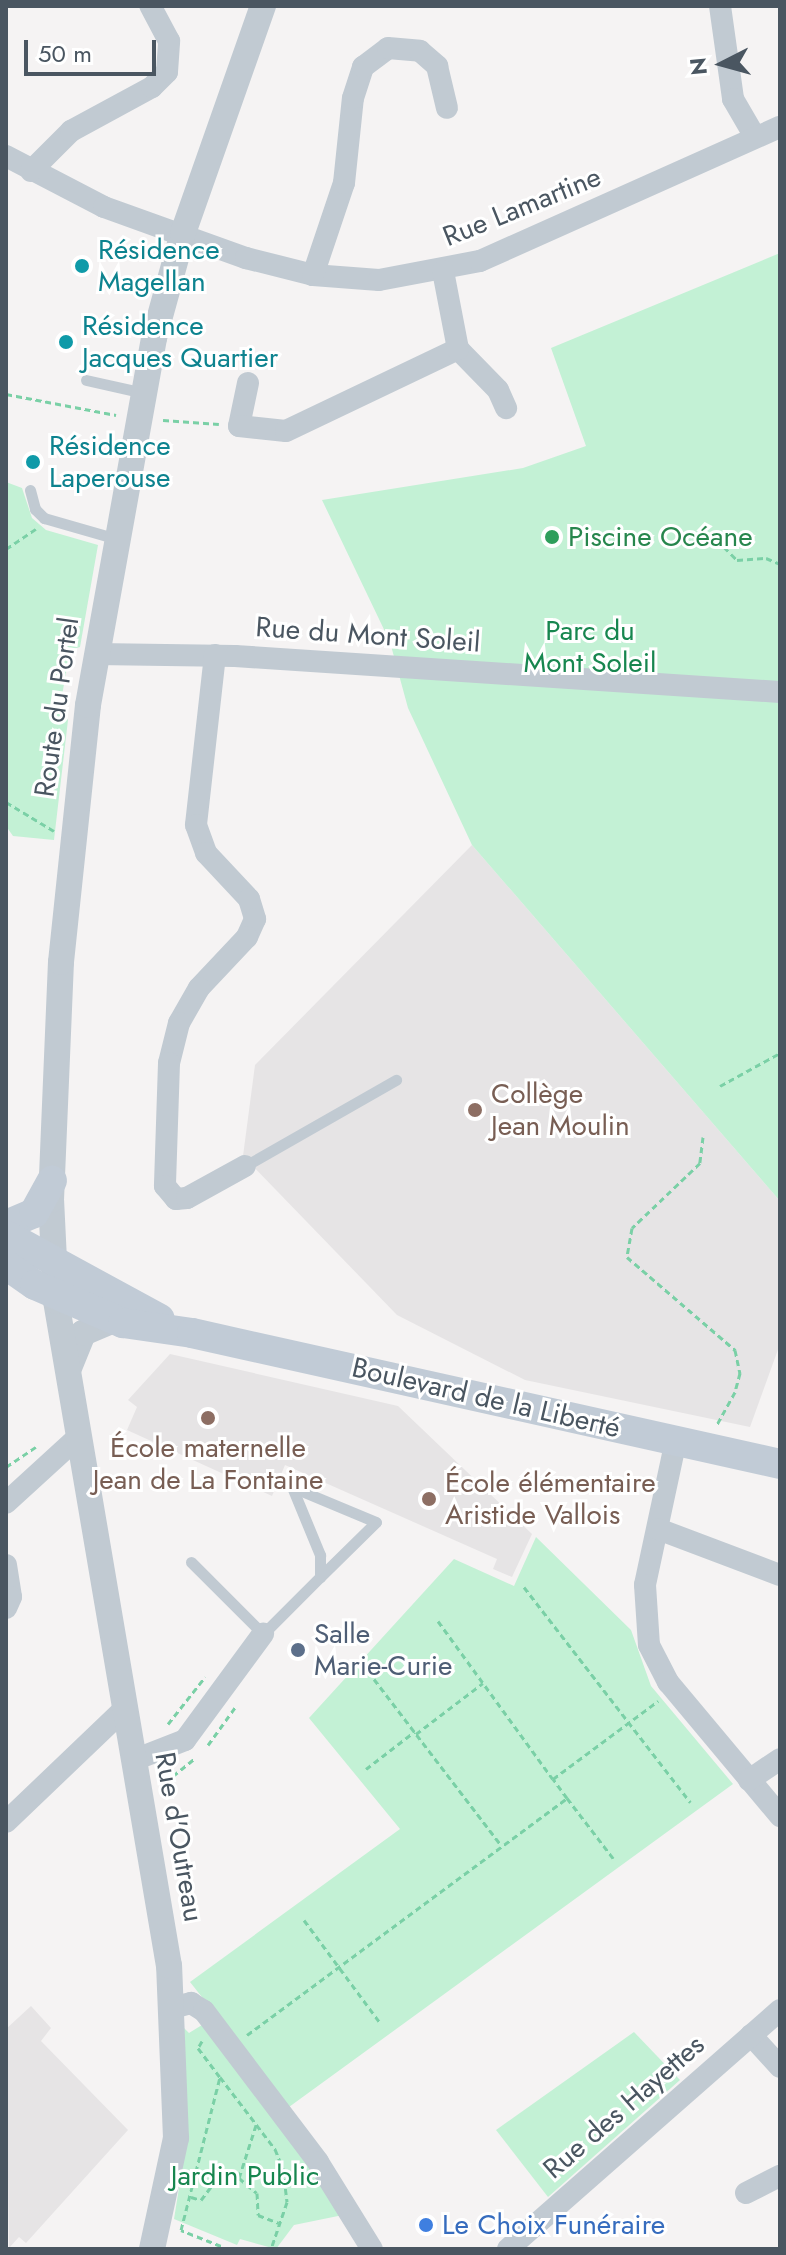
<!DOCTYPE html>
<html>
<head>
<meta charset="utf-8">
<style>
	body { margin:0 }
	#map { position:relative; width:786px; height:2255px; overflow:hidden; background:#f5f3f3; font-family:Jost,sans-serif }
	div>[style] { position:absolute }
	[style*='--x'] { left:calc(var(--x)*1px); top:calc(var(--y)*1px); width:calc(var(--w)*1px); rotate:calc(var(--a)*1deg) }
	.education>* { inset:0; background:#e6e4e5 }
	.green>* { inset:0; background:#c3f1d5 }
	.path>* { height:3px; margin-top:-1.5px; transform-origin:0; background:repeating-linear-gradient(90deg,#7ad0a6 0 6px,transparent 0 10px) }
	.service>* { height:11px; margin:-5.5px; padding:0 5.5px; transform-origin:5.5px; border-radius:5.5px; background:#c1cad2 }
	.minor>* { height:22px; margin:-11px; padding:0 11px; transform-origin:11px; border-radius:11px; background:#c1cad2 }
	.tertiary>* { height:26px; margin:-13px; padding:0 13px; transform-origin:13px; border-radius:13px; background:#c1cad2 }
	.secondary>* { height:30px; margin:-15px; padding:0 15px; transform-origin:15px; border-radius:15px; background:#c1cbd6 }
	.dots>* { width:22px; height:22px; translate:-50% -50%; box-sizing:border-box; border:4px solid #fff; border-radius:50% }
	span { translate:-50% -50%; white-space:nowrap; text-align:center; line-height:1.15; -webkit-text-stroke:6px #fff; paint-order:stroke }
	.street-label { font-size:28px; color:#4a5661 }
	.culture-label { font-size:28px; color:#0d838f }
	.left { translate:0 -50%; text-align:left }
	.leisure-label { font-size:28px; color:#27864d }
	.park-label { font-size:28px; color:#17864f }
	.education-label { font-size:28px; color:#785e54 }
	.service-label { font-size:28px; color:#4e5e75 }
	.shop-label { font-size:28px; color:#366cbe }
	.frame { position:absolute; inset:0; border:8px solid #4a5661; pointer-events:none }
	.north { position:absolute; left:682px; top:24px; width:80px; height:80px; -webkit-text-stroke:6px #fff; paint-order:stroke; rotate:264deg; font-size:22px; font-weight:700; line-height:32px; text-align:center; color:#4a5661 }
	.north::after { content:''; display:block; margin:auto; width:28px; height:36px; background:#4a5661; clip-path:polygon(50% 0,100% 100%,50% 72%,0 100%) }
	.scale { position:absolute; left:24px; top:40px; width:132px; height:36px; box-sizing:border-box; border:4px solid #4a5661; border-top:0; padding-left:10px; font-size:24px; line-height:28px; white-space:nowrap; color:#4a5661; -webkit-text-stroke:6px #fff; paint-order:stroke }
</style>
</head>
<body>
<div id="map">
	<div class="education">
		<div style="clip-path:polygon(472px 845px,780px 1201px,780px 1344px,750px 1427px,525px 1380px,397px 1315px,243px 1156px,255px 1065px)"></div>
		<div style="clip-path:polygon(170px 1354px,398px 1406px,532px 1534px,512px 1577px,493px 1569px,497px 1559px,285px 1465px,272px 1496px,127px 1430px,137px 1407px,128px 1400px)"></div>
		<div style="clip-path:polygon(31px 2006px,51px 2028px,41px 2041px,128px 2130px,26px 2243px,19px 2237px,9px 2248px,6px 2029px)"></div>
	</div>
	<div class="green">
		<div style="clip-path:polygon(780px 253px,780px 1201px,472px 845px,408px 708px,390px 642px,322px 500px,523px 468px,586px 446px,551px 348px)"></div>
		<div style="clip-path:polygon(6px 482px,22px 488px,32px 518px,46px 530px,98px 545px,80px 647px,70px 650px,60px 707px,68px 720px,54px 840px,13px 836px,6px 826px)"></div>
		<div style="clip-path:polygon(536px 1537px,631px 1630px,651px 1686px,733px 1784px,289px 2107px,190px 1982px,400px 1829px,309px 1718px,454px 1559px,514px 1586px)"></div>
		<div style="clip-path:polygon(202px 2025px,224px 2045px,343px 2215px,294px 2225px,276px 2249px,240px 2239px,237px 2245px,174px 2219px,186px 2144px,184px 2028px,189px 2033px)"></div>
		<div style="clip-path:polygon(634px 2032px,680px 2080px,548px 2197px,496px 2130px)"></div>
	</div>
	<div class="path">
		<div style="--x:6;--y:394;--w:112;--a:10.8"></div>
		<div style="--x:163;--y:420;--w:56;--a:4.1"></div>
		<div style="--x:724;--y:547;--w:18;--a:45"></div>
		<div style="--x:737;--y:560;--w:29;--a:-4"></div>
		<div style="--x:766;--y:558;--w:15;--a:23"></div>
		<div style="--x:6;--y:549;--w:36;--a:-34"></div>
		<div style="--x:6;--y:802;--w:56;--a:31.1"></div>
		<div style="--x:720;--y:1086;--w:68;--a:-28.8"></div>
		<div style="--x:703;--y:1137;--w:26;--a:97"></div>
		<div style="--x:700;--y:1163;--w:94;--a:136.3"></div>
		<div style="--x:632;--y:1228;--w:29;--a:100"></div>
		<div style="--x:627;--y:1257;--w:143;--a:40.7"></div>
		<div style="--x:735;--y:1350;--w:24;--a:78"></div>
		<div style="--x:740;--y:1373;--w:20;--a:105"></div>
		<div style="--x:735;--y:1392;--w:39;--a:119"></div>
		<div style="--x:6;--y:1467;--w:36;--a:-34"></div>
		<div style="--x:524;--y:1587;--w:272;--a:52.3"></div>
		<div style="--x:438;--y:1621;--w:195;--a:54"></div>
		<div style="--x:374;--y:1679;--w:209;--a:52.6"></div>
		<div style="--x:168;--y:1724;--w:60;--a:-51.8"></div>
		<div style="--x:416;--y:1734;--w:84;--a:-37.3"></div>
		<div style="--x:208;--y:1745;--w:48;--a:-54.3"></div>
		<div style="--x:366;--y:1769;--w:61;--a:-37.6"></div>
		<div style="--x:157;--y:1772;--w:16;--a:14"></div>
		<div style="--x:173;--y:1776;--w:27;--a:-39"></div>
		<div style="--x:567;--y:1798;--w:76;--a:52.5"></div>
		<div style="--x:304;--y:1920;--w:129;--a:53.5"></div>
		<div style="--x:247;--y:2035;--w:398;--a:-36.5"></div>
		<div style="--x:567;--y:1798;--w:24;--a:-126"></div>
		<div style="--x:553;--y:1779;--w:131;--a:-36.6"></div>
		<div style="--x:202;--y:2041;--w:8;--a:120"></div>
		<div style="--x:198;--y:2048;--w:36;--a:53"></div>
		<div style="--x:239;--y:2178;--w:56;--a:-72.2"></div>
		<div style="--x:191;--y:2197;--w:10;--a:17"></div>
		<div style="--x:201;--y:2200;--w:26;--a:-53"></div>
		<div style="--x:217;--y:2179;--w:22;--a:-3"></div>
		<div style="--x:239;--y:2178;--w:23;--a:40"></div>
		<div style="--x:257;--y:2193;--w:22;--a:87"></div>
		<div style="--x:258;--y:2215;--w:22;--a:21"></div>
		<div style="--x:221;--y:2246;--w:43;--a:-158.2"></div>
		<div style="--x:181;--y:2230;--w:158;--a:-75.7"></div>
		<div style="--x:220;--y:2077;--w:91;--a:52.6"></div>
		<div style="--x:275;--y:2149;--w:22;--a:68"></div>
		<div style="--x:283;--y:2169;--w:33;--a:83"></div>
		<div style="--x:287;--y:2202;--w:50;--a:108.8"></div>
		<div style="--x:220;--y:2249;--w:11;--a:0"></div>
	</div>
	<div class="service">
		<div style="--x:86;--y:380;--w:59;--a:12.6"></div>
		<div style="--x:30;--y:490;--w:20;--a:75"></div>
		<div style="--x:35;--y:509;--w:13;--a:45"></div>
		<div style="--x:44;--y:518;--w:76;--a:16"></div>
		<div style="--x:245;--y:1166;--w:174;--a:-29.7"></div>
		<div style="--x:191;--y:1562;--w:102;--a:45"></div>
		<div style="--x:263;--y:1634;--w:81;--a:-45"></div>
		<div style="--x:320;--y:1577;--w:78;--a:-44.5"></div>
		<div style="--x:376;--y:1522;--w:91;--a:-157.4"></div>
		<div style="--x:292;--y:1487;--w:74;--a:67.6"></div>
		<div style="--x:320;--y:1555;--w:22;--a:90"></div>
	</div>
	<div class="minor">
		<div style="--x:720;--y:6;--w:94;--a:82"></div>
		<div style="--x:733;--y:99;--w:44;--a:59.9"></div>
		<div style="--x:6;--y:156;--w:110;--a:27.5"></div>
		<div style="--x:104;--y:207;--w:151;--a:19.8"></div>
		<div style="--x:246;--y:258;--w:69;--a:14.2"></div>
		<div style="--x:313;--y:275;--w:66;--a:4.3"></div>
		<div style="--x:379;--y:280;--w:103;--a:-10.7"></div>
		<div style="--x:480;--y:261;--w:329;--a:-24.1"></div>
		<div style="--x:31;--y:171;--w:57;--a:-45"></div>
		<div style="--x:71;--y:131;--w:92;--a:-28.5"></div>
		<div style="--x:152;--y:87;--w:21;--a:-45"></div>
		<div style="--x:167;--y:72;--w:31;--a:-86"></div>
		<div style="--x:169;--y:41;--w:40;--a:-118"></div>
		<div style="--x:313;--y:275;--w:97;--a:-71.4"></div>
		<div style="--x:344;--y:183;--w:85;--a:-84"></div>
		<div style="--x:353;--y:98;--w:33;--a:-72"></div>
		<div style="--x:363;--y:67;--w:31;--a:-37"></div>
		<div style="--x:388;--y:48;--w:32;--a:5"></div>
		<div style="--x:420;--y:51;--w:23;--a:41"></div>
		<div style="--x:437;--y:66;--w:43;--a:76.6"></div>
		<div style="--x:458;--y:349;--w:57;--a:45.7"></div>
		<div style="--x:498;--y:390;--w:20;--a:66"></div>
		<div style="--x:248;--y:383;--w:44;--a:101.8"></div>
		<div style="--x:239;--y:426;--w:47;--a:6.1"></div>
		<div style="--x:286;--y:431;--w:191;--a:-25.5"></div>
		<div style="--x:458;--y:349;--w:79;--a:-100.9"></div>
		<div style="--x:96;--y:654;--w:139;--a:0.8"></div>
		<div style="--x:235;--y:656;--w:546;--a:3.78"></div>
		<div style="--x:215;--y:655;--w:171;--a:96.4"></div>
		<div style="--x:196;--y:825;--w:30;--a:70"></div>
		<div style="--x:206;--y:853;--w:63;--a:46.9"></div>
		<div style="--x:249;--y:899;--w:21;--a:73"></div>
		<div style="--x:255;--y:919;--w:20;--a:114"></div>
		<div style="--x:247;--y:937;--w:70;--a:133.3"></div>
		<div style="--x:199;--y:988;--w:40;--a:119.7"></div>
		<div style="--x:179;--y:1023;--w:41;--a:104"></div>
		<div style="--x:169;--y:1063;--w:123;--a:91.9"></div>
		<div style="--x:165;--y:1186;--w:17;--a:50"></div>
		<div style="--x:176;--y:1199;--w:11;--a:-5"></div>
		<div style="--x:187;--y:1198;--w:66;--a:-28.9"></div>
		<div style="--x:676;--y:1440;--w:148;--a:102.1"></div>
		<div style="--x:645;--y:1585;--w:60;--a:86.2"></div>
		<div style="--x:649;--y:1645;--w:42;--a:62.8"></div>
		<div style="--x:668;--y:1682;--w:175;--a:50.1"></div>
		<div style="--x:6;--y:1503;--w:98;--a:-42.5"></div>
		<div style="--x:658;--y:1529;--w:130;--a:20.7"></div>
		<div style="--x:6;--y:1565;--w:32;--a:81"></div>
		<div style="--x:11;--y:1597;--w:12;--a:114"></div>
		<div style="--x:134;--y:1760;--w:55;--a:-21.4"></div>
		<div style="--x:185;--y:1740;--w:132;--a:-53.7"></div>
		<div style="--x:749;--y:1780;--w:37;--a:-34"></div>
		<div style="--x:6;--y:1822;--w:161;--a:-43.7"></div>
		<div style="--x:172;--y:2008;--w:20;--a:-15"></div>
		<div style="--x:191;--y:2003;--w:15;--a:32"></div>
		<div style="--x:204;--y:2011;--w:189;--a:52.9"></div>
		<div style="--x:318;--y:2162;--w:102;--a:58.2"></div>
		<div style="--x:751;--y:2035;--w:43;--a:47.8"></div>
		<div style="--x:746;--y:2193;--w:38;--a:-27"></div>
		<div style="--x:508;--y:2249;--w:362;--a:-41.3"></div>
	</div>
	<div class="tertiary">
		<div style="--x:69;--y:1368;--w:38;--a:-68"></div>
		<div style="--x:83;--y:1333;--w:34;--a:-23"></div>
		<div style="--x:152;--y:2249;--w:114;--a:-77.8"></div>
		<div style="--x:176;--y:2138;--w:172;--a:-92.3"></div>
		<div style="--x:169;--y:1966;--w:675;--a:-99.64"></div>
		<div style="--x:56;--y:1301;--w:101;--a:-92.8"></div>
		<div style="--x:51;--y:1200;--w:238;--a:-87.6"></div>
		<div style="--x:61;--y:962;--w:258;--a:-84"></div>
		<div style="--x:88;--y:705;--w:373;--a:-79.8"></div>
		<div style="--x:154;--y:338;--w:109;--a:-74.6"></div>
		<div style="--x:183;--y:233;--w:241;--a:-70.6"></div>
	</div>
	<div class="secondary">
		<div style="--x:6;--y:1225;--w:30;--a:-23"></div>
		<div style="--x:34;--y:1213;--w:37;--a:-61"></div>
		<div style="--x:6;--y:1235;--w:175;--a:28.6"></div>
		<div style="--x:6;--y:1265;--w:35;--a:35"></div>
		<div style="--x:35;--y:1285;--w:96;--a:23.4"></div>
		<div style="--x:123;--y:1323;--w:70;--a:8.2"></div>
		<div style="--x:192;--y:1333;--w:602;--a:12.56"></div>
	</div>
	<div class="dots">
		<div style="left:82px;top:266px;background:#0f9aa8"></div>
		<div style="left:66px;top:342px;background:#0f9aa8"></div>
		<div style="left:33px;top:462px;background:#0f9aa8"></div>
		<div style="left:552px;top:537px;background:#2e9e5b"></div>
		<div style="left:475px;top:1110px;background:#8d6e63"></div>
		<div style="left:208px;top:1418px;background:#8d6e63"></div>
		<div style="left:429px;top:1499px;background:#8d6e63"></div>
		<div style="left:298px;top:1650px;background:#5c6f8a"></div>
		<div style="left:426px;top:2225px;background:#3f7fe0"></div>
	</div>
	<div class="street-label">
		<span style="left:522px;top:207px;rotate:-22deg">Rue Lamartine</span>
		<span style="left:368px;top:635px;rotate:4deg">Rue du Mont Soleil</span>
		<span style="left:57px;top:707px;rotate:-82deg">Route du Portel</span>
		<span style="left:486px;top:1398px;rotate:13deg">Boulevard de la Liberté</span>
		<span style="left:179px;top:1837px;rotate:80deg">Rue d'Outreau</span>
		<span style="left:624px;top:2107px;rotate:-41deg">Rue des Hayettes</span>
	</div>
	<div class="culture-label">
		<span class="left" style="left:98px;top:266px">Résidence<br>Magellan</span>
		<span class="left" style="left:82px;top:342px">Résidence<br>Jacques Quartier</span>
		<span class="left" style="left:49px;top:462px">Résidence<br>Laperouse</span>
	</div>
	<div class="leisure-label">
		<span class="left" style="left:568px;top:537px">Piscine Océane</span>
	</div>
	<div class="park-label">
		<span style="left:590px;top:647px">Parc du<br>Mont Soleil</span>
		<span style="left:245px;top:2176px">Jardin Public</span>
	</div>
	<div class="education-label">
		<span class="left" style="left:491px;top:1110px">Collège<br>Jean Moulin</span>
		<span style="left:208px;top:1464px">École maternelle<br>Jean de La Fontaine</span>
		<span class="left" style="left:445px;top:1499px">École élémentaire<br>Aristide Vallois</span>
	</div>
	<div class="service-label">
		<span class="left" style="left:314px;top:1650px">Salle<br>Marie-Curie</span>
	</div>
	<div class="shop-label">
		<span class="left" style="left:442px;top:2225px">Le Choix Funéraire</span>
	</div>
	<div class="frame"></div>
	<div class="north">N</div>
	<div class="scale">50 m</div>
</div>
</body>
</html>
